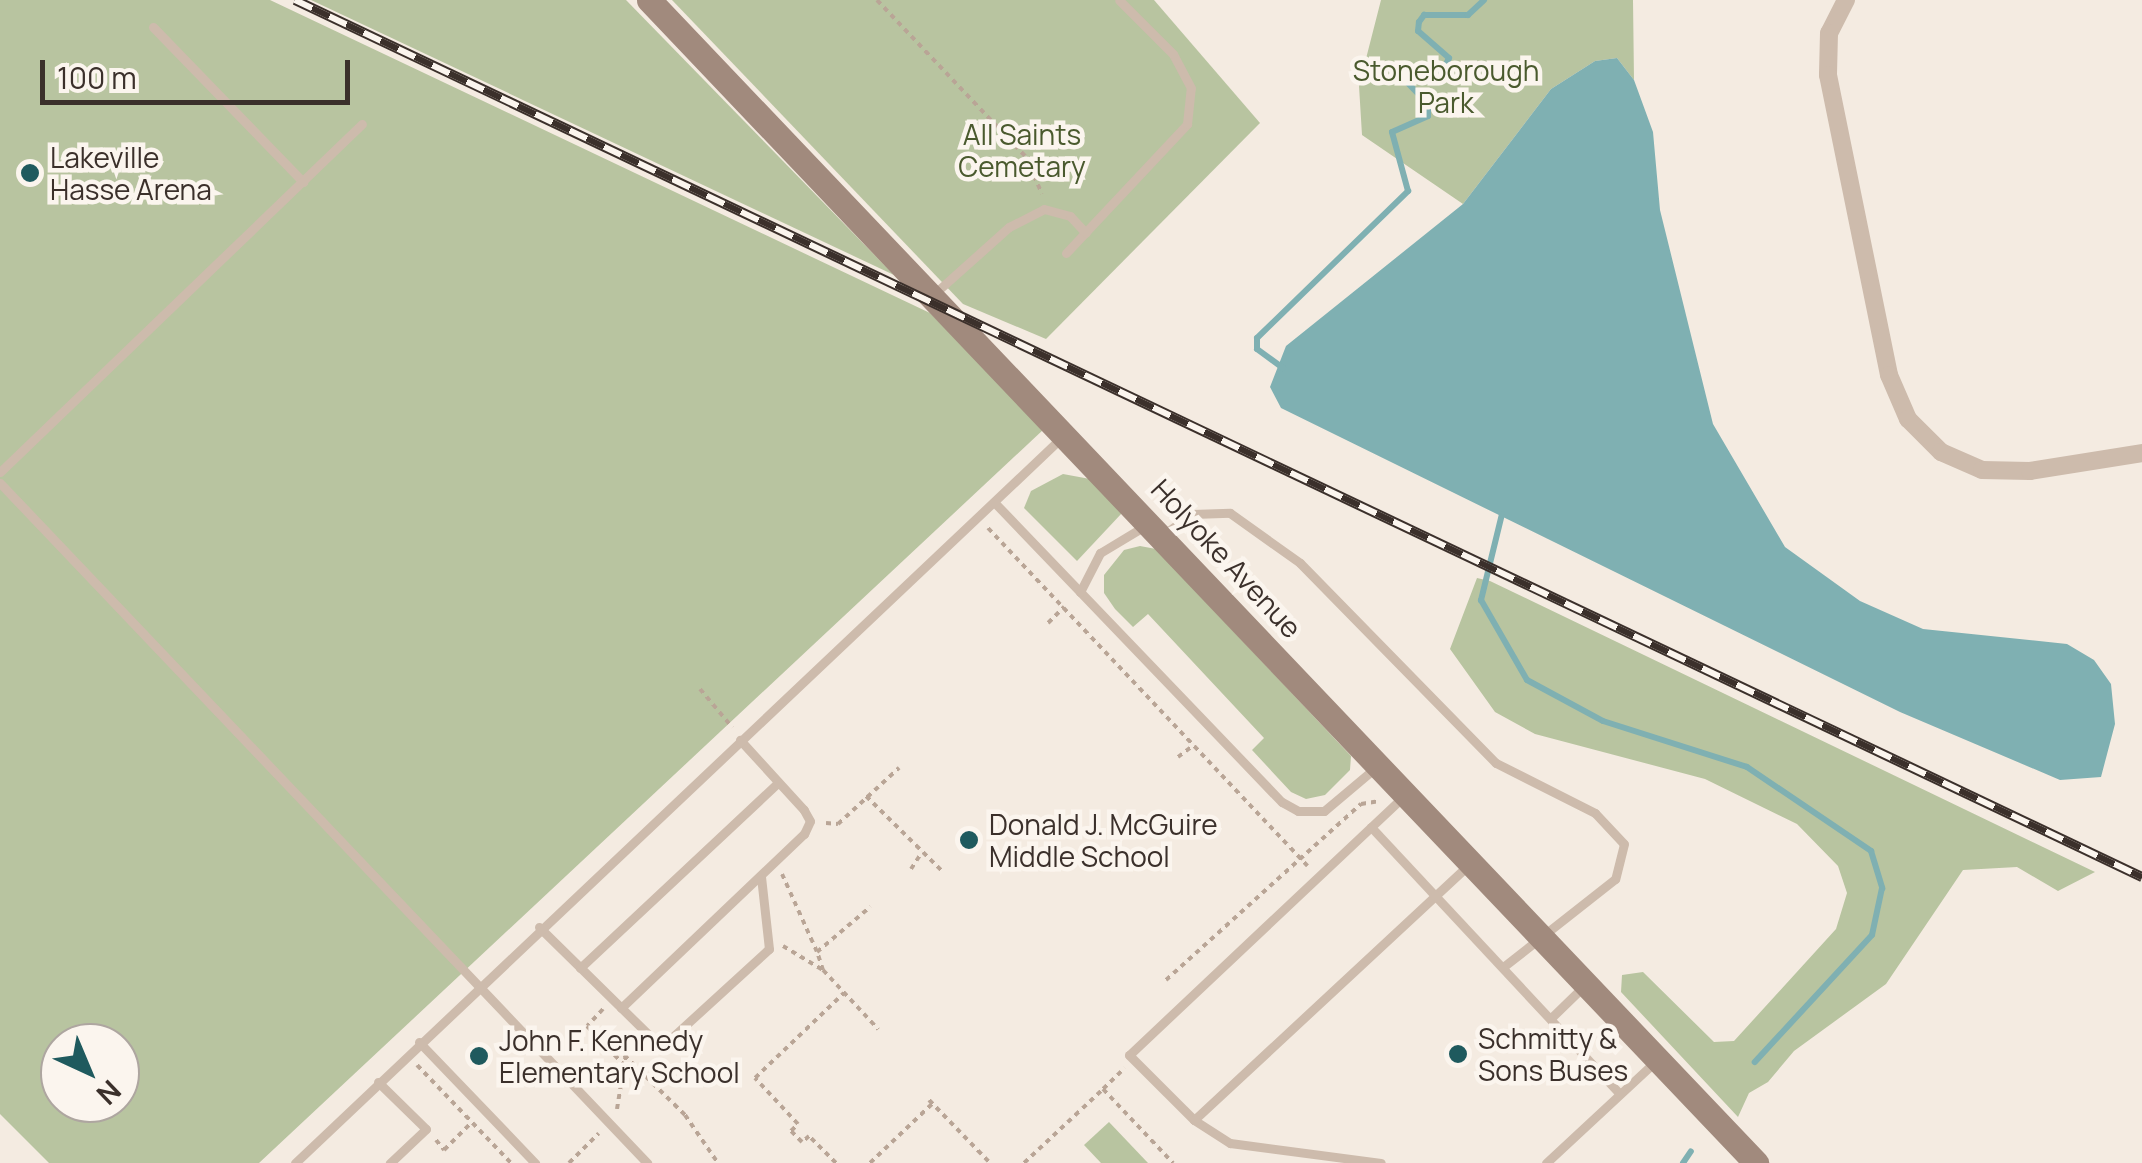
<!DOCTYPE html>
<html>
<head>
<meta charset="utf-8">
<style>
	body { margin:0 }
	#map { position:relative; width:2142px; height:1163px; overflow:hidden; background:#f4ebe1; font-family:Manrope,sans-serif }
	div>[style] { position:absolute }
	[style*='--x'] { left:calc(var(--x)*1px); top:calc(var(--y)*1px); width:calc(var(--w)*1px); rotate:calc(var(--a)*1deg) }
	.green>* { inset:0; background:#b8c4a0 }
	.water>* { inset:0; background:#7fb0b2 }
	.stream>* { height:6px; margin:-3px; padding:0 3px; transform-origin:3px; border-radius:3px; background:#7fb0b2 }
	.path>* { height:4px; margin-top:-2px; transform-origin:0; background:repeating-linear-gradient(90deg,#b9a596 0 5px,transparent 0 10px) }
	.lane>* { height:9px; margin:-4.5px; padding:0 4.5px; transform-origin:4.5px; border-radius:4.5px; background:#cdbbac }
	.street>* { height:18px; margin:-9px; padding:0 9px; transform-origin:9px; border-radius:9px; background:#cdbbac }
	.secondary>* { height:25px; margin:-12.5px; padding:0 12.5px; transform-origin:12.5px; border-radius:12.5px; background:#a18a7d }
	.rail>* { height:10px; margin-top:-5px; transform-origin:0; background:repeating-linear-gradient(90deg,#fbf5ee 0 19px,#3b302b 0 38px); box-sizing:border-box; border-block:2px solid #3b302b }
	.dots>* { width:28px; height:28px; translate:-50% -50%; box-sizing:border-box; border:5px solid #fbf5ee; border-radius:50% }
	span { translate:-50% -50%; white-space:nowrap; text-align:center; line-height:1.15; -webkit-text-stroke:9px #fbf5ee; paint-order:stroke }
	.park-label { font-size:28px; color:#4a5a2e }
	.poi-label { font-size:28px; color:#3b302b }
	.left { translate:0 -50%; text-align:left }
	.street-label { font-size:28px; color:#3b302b }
	.north { position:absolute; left:40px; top:1023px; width:100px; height:100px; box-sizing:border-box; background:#fbf5ee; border:2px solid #aea6a0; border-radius:50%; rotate:136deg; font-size:28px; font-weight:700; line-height:40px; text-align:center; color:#3b302b }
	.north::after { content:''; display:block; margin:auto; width:35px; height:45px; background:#1f5a5e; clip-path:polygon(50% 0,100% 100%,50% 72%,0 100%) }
	.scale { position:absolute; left:40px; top:60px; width:310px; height:45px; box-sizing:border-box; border:5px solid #3b302b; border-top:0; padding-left:12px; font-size:30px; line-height:35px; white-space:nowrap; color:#3b302b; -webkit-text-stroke:8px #fbf5ee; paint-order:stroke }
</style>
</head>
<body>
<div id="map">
	<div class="green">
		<div style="clip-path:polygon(evenodd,0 0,270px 0,930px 313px,1044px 429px,259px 1163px,49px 1163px,0 1114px,0 0,60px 1043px,120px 1043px,120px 1103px,60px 1103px,60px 1043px)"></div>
		<div style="clip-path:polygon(311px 0,626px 0,894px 275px)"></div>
		<div style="clip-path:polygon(672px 0,1154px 0,1260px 123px,1046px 339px,963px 304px)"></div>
		<div style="clip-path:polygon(1381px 0,1633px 0,1634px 80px,1617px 58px,1595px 61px,1551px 89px,1463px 204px,1362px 135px,1359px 86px)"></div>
		<div style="clip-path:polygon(1063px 474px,1090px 479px,1122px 513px,1077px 561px,1024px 508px,1031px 491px)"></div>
		<div style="clip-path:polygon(1140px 546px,1156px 549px,1351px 756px,1350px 770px,1325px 795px,1306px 799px,1291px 792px,1252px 750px,1264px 738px,1148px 614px,1133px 627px,1115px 609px,1104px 593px,1104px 575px,1124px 550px)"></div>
		<div style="clip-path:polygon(1477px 578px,1490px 581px,2095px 872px,2058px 891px,2017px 867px,1963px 870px,1886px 984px,1794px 1051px,1768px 1082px,1749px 1093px,1738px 1117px,1621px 992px,1622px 975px,1643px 972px,1714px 1042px,1734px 1041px,1836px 929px,1847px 893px,1838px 866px,1797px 824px,1705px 779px,1535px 734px,1495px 712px,1450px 649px)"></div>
		<div style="clip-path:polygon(1109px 1122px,1148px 1163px,1101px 1163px,1084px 1145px)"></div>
	</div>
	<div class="water">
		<div style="clip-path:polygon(1617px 58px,1634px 80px,1653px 132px,1660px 210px,1713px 424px,1785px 547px,1860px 601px,1923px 629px,2067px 644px,2094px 660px,2111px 684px,2115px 724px,2101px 777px,2060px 780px,1900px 712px,1281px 408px,1270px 387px,1286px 346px,1463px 204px,1551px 89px,1595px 61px)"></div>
	</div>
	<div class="stream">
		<div style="--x:1283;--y:368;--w:32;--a:-144"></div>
		<div style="--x:1257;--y:349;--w:11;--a:-90"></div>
		<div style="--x:1257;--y:338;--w:211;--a:-44.2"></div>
		<div style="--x:1408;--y:191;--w:61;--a:-105.2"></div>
		<div style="--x:1392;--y:132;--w:39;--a:-24"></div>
		<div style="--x:1428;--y:116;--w:12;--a:-90"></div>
		<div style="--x:1428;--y:104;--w:32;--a:-134"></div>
		<div style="--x:1406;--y:81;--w:40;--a:-18.9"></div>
		<div style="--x:1444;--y:68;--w:11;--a:-63"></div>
		<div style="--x:1449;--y:58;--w:41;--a:-138.9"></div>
		<div style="--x:1418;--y:31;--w:9;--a:-84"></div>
		<div style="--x:1419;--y:22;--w:9;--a:-54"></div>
		<div style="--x:1424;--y:15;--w:44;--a:0"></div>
		<div style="--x:1468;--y:15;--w:22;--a:-43"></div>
		<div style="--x:1502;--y:514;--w:89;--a:103.7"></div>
		<div style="--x:1481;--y:600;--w:92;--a:60.1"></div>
		<div style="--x:1527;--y:680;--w:86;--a:28.3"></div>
		<div style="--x:1603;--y:721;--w:151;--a:17.7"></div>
		<div style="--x:1747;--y:767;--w:150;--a:34.1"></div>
		<div style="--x:1871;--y:851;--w:39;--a:73"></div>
		<div style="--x:1882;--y:888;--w:48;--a:102"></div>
		<div style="--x:1872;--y:935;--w:173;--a:132.7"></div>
		<div style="--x:1683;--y:1163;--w:14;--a:-56"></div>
	</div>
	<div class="path">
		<div style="--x:877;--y:0;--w:216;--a:46.5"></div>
		<div style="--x:1026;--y:157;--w:40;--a:66.6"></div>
		<div style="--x:988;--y:528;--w:465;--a:46.6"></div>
		<div style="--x:1048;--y:623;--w:23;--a:-45"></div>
		<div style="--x:700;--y:689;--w:50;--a:49.9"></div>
		<div style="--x:1178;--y:757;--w:20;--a:-37"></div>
		<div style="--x:866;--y:796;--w:107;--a:44.6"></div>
		<div style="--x:826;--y:823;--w:12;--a:5"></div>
		<div style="--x:838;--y:824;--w:83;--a:-42.6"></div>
		<div style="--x:911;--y:869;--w:20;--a:-57"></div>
		<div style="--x:782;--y:874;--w:85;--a:65.8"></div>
		<div style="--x:817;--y:952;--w:70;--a:-40.3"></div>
		<div style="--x:783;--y:946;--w:47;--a:31"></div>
		<div style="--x:823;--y:970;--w:19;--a:-108"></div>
		<div style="--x:823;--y:970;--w:81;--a:47"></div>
		<div style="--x:1166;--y:980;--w:263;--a:-42.1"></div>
		<div style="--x:1361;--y:804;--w:19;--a:-9"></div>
		<div style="--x:603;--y:1009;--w:23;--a:133"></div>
		<div style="--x:587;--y:1026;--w:52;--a:46.5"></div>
		<div style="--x:624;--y:1055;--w:86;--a:44.5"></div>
		<div style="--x:685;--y:1115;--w:58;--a:55.5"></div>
		<div style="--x:417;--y:1065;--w:136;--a:46.2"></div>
		<div style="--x:1103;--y:1089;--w:30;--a:-44"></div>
		<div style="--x:929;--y:1100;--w:88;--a:45.9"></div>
		<div style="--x:617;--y:1109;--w:75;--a:-80.8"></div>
		<div style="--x:436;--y:1140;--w:13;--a:51"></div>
		<div style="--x:444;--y:1150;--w:38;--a:-45"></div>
		<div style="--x:569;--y:1163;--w:42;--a:-45"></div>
		<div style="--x:836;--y:1163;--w:38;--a:-135"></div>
		<div style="--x:809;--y:1136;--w:9;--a:139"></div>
		<div style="--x:802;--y:1142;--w:16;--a:-135"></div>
		<div style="--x:791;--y:1131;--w:10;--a:-45"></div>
		<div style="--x:798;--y:1124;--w:63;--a:-133.1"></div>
		<div style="--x:755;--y:1078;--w:123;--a:-43.7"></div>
		<div style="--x:870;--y:1163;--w:87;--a:-43.6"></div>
		<div style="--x:1024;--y:1163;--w:108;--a:-43.1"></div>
		<div style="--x:1103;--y:1089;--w:102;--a:46.6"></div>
	</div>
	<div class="lane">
		<div style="--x:153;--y:27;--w:216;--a:45.9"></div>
		<div style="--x:1066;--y:253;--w:177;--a:-46.8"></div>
		<div style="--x:1187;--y:124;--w:36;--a:-84"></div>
		<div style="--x:1191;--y:88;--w:38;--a:-118"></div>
		<div style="--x:1173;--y:54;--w:76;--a:-135"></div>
		<div style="--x:934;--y:294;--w:101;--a:-41.8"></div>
		<div style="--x:1009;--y:227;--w:39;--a:-27"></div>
		<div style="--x:1044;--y:209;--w:27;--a:15"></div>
		<div style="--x:1070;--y:216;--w:23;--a:47"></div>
		<div style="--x:0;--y:472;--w:502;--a:-43.87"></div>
		<div style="--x:0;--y:483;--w:939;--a:46.42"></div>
		<div style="--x:994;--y:502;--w:416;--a:46.2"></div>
		<div style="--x:1282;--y:802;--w:18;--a:29"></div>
		<div style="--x:1298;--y:811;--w:26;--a:0"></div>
		<div style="--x:1324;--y:811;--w:67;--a:-40.1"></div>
		<div style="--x:1163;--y:535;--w:36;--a:-36"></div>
		<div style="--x:1192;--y:514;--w:38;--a:-2"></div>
		<div style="--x:1230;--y:513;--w:86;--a:35.5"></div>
		<div style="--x:1300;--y:563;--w:280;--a:45.6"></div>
		<div style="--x:1496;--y:763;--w:111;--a:26.8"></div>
		<div style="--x:1595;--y:813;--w:42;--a:46.9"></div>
		<div style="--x:1624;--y:844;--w:36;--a:104"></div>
		<div style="--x:1615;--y:879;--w:142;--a:141.8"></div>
		<div style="--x:1080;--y:592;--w:44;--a:-62.9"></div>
		<div style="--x:1100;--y:553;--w:52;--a:-31"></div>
		<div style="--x:1405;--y:795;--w:379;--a:136.7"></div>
		<div style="--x:1129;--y:1055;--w:92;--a:45"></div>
		<div style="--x:1194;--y:1120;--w:373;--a:-42.9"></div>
		<div style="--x:1371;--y:827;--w:364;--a:47"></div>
		<div style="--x:539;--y:927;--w:158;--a:44.5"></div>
		<div style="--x:652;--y:1038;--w:16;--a:15"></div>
		<div style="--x:667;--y:1042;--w:138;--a:-42.4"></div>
		<div style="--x:769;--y:949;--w:73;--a:-96.3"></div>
		<div style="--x:580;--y:968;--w:271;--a:-43.1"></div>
		<div style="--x:621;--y:1008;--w:253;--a:-43.6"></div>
		<div style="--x:804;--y:834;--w:14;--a:-65"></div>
		<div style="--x:810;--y:821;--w:13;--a:-119"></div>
		<div style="--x:804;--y:810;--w:95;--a:-132.4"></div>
		<div style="--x:1551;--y:1018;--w:43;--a:-44.1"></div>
		<div style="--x:419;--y:1042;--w:168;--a:46.2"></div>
		<div style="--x:378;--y:1082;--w:67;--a:44.4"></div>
		<div style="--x:426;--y:1129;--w:50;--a:136.6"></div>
		<div style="--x:1194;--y:1120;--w:43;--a:32.6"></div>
		<div style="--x:1230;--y:1143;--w:152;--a:7.5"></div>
		<div style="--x:295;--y:1163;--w:1055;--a:-43.42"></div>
		<div style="--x:1546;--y:1163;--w:151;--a:-42.9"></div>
	</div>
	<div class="street">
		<div style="--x:1846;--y:0;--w:37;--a:117"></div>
		<div style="--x:1829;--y:33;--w:42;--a:91.4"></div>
		<div style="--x:1828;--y:75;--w:306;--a:78.5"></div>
		<div style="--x:1889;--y:375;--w:48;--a:66.6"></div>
		<div style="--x:1908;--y:419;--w:47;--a:45"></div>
		<div style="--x:1941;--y:452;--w:45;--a:23.7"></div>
		<div style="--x:1982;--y:470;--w:48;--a:1.2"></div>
		<div style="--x:2030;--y:471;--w:113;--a:-9.1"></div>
	</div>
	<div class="secondary">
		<div style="--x:649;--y:0;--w:1606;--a:46.41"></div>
	</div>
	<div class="rail">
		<div style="--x:295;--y:0;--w:2045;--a:25.4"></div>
	</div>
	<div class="dots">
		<div style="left:30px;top:173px;background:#1f5a5e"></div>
		<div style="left:969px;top:840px;background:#1f5a5e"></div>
		<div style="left:1458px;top:1054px;background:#1f5a5e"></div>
		<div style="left:479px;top:1056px;background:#1f5a5e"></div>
	</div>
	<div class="park-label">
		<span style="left:1446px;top:86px">Stoneborough<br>Park</span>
		<span style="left:1022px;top:150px">All Saints<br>Cemetary</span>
	</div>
	<div class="poi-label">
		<span class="left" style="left:50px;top:173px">Lakeville<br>Hasse Arena</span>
		<span class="left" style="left:989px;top:840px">Donald J. McGuire<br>Middle School</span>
		<span class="left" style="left:1478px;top:1054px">Schmitty &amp;<br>Sons Buses</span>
		<span class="left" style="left:499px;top:1056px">John F. Kennedy<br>Elementary School</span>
	</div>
	<div class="street-label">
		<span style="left:1227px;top:558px;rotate:47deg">Holyoke Avenue</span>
	</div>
	<div class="north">N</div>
	<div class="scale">100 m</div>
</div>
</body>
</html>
